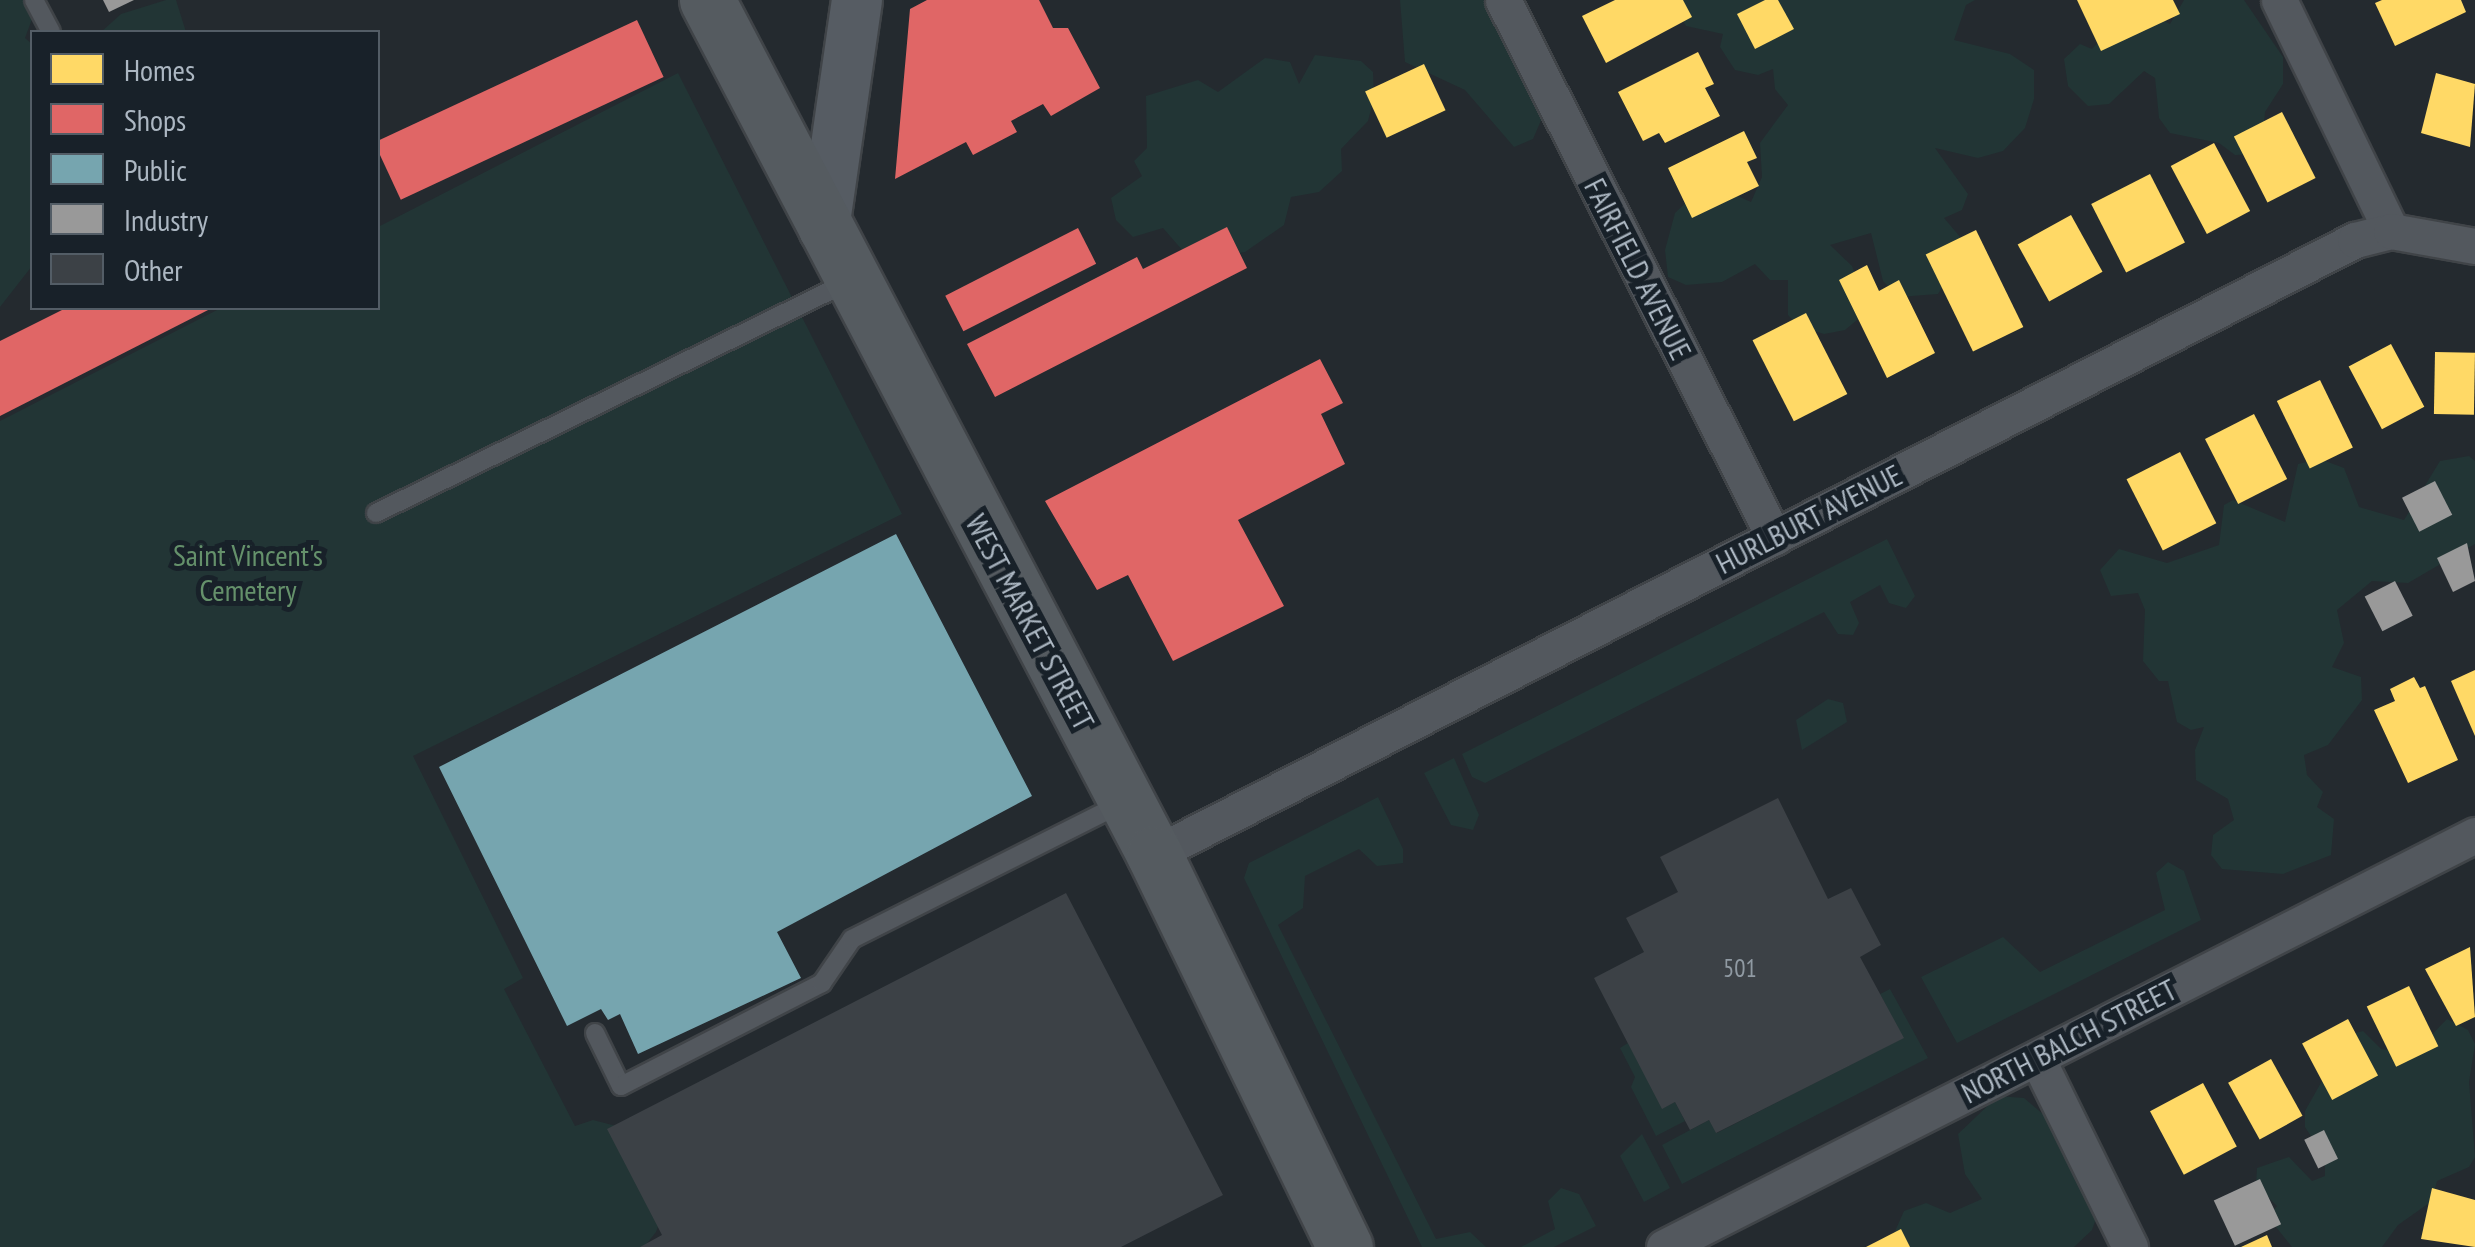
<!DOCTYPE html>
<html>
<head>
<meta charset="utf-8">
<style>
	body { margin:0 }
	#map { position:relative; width:2475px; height:1247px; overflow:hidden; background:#242a2f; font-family:"PT Sans Narrow",sans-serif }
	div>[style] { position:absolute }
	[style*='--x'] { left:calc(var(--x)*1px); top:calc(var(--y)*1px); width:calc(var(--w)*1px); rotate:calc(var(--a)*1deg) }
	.green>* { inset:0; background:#223535 }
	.homes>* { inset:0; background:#ffd966; transform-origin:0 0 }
	.shops>* { inset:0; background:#e06666; transform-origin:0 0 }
	.public>* { inset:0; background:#76a5af }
	.industry>* { inset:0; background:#999; transform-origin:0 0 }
	.building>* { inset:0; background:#3c4146 }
	.roads { filter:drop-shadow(2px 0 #404448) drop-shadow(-2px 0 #404448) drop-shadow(0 2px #404448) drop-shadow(0 -2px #404448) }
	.lane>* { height:18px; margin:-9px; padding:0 9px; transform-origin:9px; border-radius:9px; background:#53585e }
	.street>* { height:35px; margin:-17.5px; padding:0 17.5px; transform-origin:17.5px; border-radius:17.5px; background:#53585e }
	.secondary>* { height:50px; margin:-25px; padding:0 25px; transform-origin:25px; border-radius:25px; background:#565c63 }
	.primary>* { height:55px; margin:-27.5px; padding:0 27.5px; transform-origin:27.5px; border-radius:27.5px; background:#555b60 }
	span { translate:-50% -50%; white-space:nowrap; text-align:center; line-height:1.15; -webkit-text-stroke:10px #182129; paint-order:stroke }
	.number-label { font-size:25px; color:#909aa3 }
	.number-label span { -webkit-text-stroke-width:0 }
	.street-label { font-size:30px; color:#acb7c2 }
	.park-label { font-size:30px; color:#65916b }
	.legend { position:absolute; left:30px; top:30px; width:350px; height:280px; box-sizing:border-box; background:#182129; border:2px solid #535d66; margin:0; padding:12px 18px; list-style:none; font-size:30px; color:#acb7c2 }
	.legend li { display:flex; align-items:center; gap:20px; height:50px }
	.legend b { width:50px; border:2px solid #535d66 }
</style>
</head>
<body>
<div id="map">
	<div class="green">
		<div style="clip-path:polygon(0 0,39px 0,25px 38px,32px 44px,32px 266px,0 307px)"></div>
		<div style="clip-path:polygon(166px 0,176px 0,186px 32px,101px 32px,121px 14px)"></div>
		<div style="clip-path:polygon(1400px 0,1496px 0,1528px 66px,1521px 76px,1541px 95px,1545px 111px,1533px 139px,1514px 147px,1465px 90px,1405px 62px)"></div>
		<div style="clip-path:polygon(1679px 0,1975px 0,1966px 5px,1954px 40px,2010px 54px,2034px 70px,2034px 99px,2025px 128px,2003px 151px,1978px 158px,1935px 148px,1968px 194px,1962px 210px,1944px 218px,1967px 245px,1938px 294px,1899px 297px,1883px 281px,1871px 233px,1830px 245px,1852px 266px,1860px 287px,1863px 315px,1845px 330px,1824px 334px,1798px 326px,1788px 315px,1788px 280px,1770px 280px,1755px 264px,1722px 282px,1686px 285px,1668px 277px,1665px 250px,1675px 213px,1693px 196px,1720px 188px,1751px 202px,1762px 177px,1760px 143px,1788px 105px,1775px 89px,1773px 69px,1758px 75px,1735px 70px,1720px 47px,1723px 34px,1686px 26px,1674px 6px)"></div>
		<div style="clip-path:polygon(2184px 0,2244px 0,2283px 57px,2283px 84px,2265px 112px,2261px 154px,2235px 155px,2219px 143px,2170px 133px,2159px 118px,2155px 78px,2144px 71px,2109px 104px,2088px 106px,2068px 86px,2064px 59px,2080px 44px,2092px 49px,2106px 34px,2153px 15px,2170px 24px)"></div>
		<div style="clip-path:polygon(1315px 55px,1361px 61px,1373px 72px,1374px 98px,1368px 121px,1341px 149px,1342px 171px,1319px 192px,1291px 197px,1284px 225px,1245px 252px,1190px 259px,1163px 228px,1133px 237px,1116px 220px,1111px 198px,1142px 176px,1134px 161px,1147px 148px,1146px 96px,1198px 80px,1218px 92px,1265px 58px,1290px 62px,1299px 84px)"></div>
		<div style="clip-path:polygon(678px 73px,902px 514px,413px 756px,523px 978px,504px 989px,575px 1126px,593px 1120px,624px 1128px,666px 1204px,656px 1232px,644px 1247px,0 1247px,0 421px,221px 308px,378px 308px,378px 227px)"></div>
		<div style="clip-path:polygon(2469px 456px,2475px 461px,2475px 544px,2408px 583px,2372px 581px,2337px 610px,2344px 643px,2332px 667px,2361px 677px,2362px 700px,2328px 745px,2304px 755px,2307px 775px,2323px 792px,2317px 807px,2334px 819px,2331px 855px,2283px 874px,2222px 869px,2211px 855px,2213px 835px,2234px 820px,2228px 799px,2196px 780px,2195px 750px,2204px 727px,2191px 730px,2177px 722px,2168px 681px,2159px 681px,2143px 661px,2145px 610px,2138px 593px,2111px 596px,2100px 570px,2119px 549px,2167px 563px,2219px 545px,2224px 505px,2233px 500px,2285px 522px,2298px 464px,2320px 459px,2344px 468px,2359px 507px,2404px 520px,2440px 461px)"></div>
		<div style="clip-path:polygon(1887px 539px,1915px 596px,1906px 608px,1889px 603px,1880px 585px,1850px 602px,1859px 623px,1853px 635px,1838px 634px,1824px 612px,1485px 783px,1472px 777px,1462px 754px)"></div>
		<div style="clip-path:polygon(1828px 699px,1843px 703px,1847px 722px,1802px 750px,1796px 720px)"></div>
		<div style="clip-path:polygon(1454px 758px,1479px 815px,1473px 830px,1451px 825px,1424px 773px)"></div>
		<div style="clip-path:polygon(1378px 797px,1403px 849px,1403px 863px,1377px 866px,1359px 849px,1305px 876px,1303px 908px,1278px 925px,1436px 1239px,1470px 1232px,1486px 1247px,1422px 1247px,1244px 878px,1249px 863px)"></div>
		<div style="clip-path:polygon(2168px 862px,2184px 871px,2201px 920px,1957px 1043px,1921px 977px,2003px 937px,2040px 972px,2165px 910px,2156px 873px)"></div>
		<div style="clip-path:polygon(1890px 989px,1928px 1058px,1682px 1184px,1662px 1145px,1709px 1120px,1717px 1133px,1903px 1038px,1880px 994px)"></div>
		<div style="clip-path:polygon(2447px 1019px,2468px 1030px,2475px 1044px,2469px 1082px,2475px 1157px,2469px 1167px,2437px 1181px,2432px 1201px,2398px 1225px,2382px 1247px,2292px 1247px,2268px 1217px,2277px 1206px,2256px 1185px,2257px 1168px,2289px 1157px,2312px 1181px,2325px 1176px,2325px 1157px,2305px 1127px,2305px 1111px,2348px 1035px,2363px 1031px,2381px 1049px,2413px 1054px)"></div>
		<div style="clip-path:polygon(1628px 1043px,1663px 1108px,1675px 1102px,1685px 1121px,1656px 1136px,1631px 1087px,1635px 1077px,1620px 1048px)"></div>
		<div style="clip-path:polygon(1998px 1096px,2024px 1098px,2051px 1121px,2100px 1207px,2092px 1230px,2074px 1247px,1888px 1247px,1904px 1211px,1926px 1203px,1950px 1213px,1982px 1199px,1965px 1174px,1958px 1134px)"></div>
		<div style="clip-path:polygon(1642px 1134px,1670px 1188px,1644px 1202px,1620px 1156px)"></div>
		<div style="clip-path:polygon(1561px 1188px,1579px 1194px,1596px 1226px,1554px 1247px,1521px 1247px,1555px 1229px,1548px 1201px)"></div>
	</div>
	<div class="homes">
		<div style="clip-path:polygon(1615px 0,1683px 0,1692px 17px,1606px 63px,1582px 16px)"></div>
		<div style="clip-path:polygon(1765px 0,1778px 0,1794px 29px,1755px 49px,1737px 14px)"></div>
		<div style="clip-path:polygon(2077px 0,2173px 0,2180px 14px,2101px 51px)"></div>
		<div style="clip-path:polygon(2382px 0,2461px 0,2466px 12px,2395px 46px,2375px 3px)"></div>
		<div style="clip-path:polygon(1698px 52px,1714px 84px,1705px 88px,1720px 116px,1665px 143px,1659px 133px,1643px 141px,1618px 92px)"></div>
		<div style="left:1424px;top:64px;width:51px;height:65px;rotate:65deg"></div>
		<div style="clip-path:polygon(2436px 73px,2475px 84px,2470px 147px,2421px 133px)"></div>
		<div style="left:2282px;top:112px;width:74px;height:54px;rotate:63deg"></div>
		<div style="clip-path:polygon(1744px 131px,1757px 158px,1747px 162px,1759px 186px,1692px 218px,1668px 168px)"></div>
		<div style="left:2214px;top:143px;width:77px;height:49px;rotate:62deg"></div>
		<div style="left:2150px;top:174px;width:77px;height:66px;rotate:63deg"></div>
		<div style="left:2071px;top:215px;width:65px;height:61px;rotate:61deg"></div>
		<div style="left:1976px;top:230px;width:108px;height:56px;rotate:64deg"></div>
		<div style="clip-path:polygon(1867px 265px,1879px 291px,1899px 280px,1935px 353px,1887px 378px,1839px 280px)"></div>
		<div style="left:1806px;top:313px;width:91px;height:60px;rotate:63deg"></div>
		<div style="left:2391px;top:344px;width:71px;height:48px;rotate:62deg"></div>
		<div style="left:2435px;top:352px;width:40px;height:62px;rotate:1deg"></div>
		<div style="left:2320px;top:380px;width:75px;height:48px;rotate:64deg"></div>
		<div style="left:2254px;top:414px;width:73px;height:55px;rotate:63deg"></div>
		<div style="left:2180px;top:452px;width:80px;height:60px;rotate:63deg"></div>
		<div style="clip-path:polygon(2475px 670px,2475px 736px,2451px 681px)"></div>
		<div style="clip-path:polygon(2414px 677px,2420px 688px,2425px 686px,2458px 760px,2408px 783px,2374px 710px,2395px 701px,2390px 689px)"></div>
		<div style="clip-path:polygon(2470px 947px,2475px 1017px,2456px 1026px,2425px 969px)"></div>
		<div style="left:2409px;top:986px;width:67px;height:47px;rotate:64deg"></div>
		<div style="left:2348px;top:1019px;width:64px;height:52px;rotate:62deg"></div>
		<div style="left:2271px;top:1059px;width:65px;height:49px;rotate:61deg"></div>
		<div style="left:2203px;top:1083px;width:72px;height:60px;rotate:62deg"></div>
		<div style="clip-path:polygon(2432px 1188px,2475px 1200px,2475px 1247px,2421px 1239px)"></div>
		<div style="clip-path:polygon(1901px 1229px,1910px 1247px,1866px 1247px)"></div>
		<div style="clip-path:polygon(2267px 1235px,2272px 1247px,2241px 1247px)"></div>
	</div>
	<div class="shops">
		<div style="clip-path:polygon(927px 0,1039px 0,1053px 28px,1068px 28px,1100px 88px,1051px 116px,1043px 104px,1011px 121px,1017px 132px,973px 155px,966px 142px,895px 179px,910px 9px)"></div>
		<div style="left:637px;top:20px;width:63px;height:290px;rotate:65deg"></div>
		<div style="clip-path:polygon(1227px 227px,1247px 268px,995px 397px,967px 344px,1137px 257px,1143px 269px)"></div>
		<div style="left:1078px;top:228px;width:40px;height:149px;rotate:63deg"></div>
		<div style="clip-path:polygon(66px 308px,212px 308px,0 416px,0 341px)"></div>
		<div style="clip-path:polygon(1320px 359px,1343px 403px,1321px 414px,1345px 464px,1238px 520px,1284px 606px,1173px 661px,1128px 575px,1097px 590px,1045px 501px)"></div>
	</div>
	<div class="public">
		<div style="clip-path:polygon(896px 534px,1032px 796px,777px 932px,801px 978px,638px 1054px,620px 1014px,608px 1020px,601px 1009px,567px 1026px,439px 767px)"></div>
	</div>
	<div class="industry">
		<div style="clip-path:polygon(103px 0,134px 0,109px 12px)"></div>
		<div style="left:2435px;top:481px;width:38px;height:37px;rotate:63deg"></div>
		<div style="clip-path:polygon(2467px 543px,2475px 581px,2453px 592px,2437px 558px)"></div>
		<div style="left:2395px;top:581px;width:39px;height:34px;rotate:63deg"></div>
		<div style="left:2324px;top:1130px;width:32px;height:22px;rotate:64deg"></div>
		<div style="left:2260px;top:1179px;width:50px;height:51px;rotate:65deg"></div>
	</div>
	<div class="building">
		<div style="clip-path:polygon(1778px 798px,1828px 899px,1851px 888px,1881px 945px,1860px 957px,1904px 1038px,1716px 1133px,1709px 1120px,1690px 1130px,1675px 1102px,1662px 1109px,1594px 978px,1644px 952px,1626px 918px,1678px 892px,1660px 857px)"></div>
		<div style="clip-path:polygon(1066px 893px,1223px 1195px,1121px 1247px,640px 1247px,662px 1235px,607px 1129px)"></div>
	</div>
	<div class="roads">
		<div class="lane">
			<div style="--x:34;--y:0;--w:36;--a:62"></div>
			<div style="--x:376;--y:513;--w:528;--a:-26.08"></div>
			<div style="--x:595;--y:1033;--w:59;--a:63.9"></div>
			<div style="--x:621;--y:1086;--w:226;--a:-27.1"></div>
			<div style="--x:822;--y:983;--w:53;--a:-55.7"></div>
			<div style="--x:852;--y:939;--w:301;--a:-26.7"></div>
		</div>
		<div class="street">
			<div style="--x:1503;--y:0;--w:602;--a:63.22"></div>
			<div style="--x:2279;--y:0;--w:257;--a:64.1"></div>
			<div style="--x:1154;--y:854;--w:1349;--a:-27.08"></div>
			<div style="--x:2355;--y:240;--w:37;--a:-14"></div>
			<div style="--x:2391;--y:231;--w:85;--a:10.1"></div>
			<div style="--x:2037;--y:1058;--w:211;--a:63.8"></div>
			<div style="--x:1664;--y:1247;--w:910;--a:-26.93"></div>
		</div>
		<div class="secondary">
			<div style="--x:824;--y:229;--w:231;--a:-81.8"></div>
		</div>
		<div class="primary">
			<div style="--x:707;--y:0;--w:964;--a:62.37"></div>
			<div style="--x:1154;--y:854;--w:437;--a:64.1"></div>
		</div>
	</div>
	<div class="number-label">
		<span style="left:1740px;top:968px">501</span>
	</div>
	<div class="street-label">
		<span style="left:1638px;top:269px;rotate:63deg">FAIRFIELD AVENUE</span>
		<span style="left:1809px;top:519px;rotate:-27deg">HURLBURT AVENUE</span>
		<span style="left:1030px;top:622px;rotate:62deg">WEST MARKET STREET</span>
		<span style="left:2069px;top:1041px;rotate:-27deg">NORTH BALCH STREET</span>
	</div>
	<div class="park-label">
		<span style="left:248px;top:572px">Saint Vincent's<br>Cemetery</span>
	</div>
	<ul class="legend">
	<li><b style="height:28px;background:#ffd966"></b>Homes</li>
	<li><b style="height:28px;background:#e06666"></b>Shops</li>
	<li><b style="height:28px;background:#76a5af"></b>Public</li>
	<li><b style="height:28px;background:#999"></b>Industry</li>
	<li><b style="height:28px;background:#3c4146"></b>Other</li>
	</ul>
</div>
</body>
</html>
